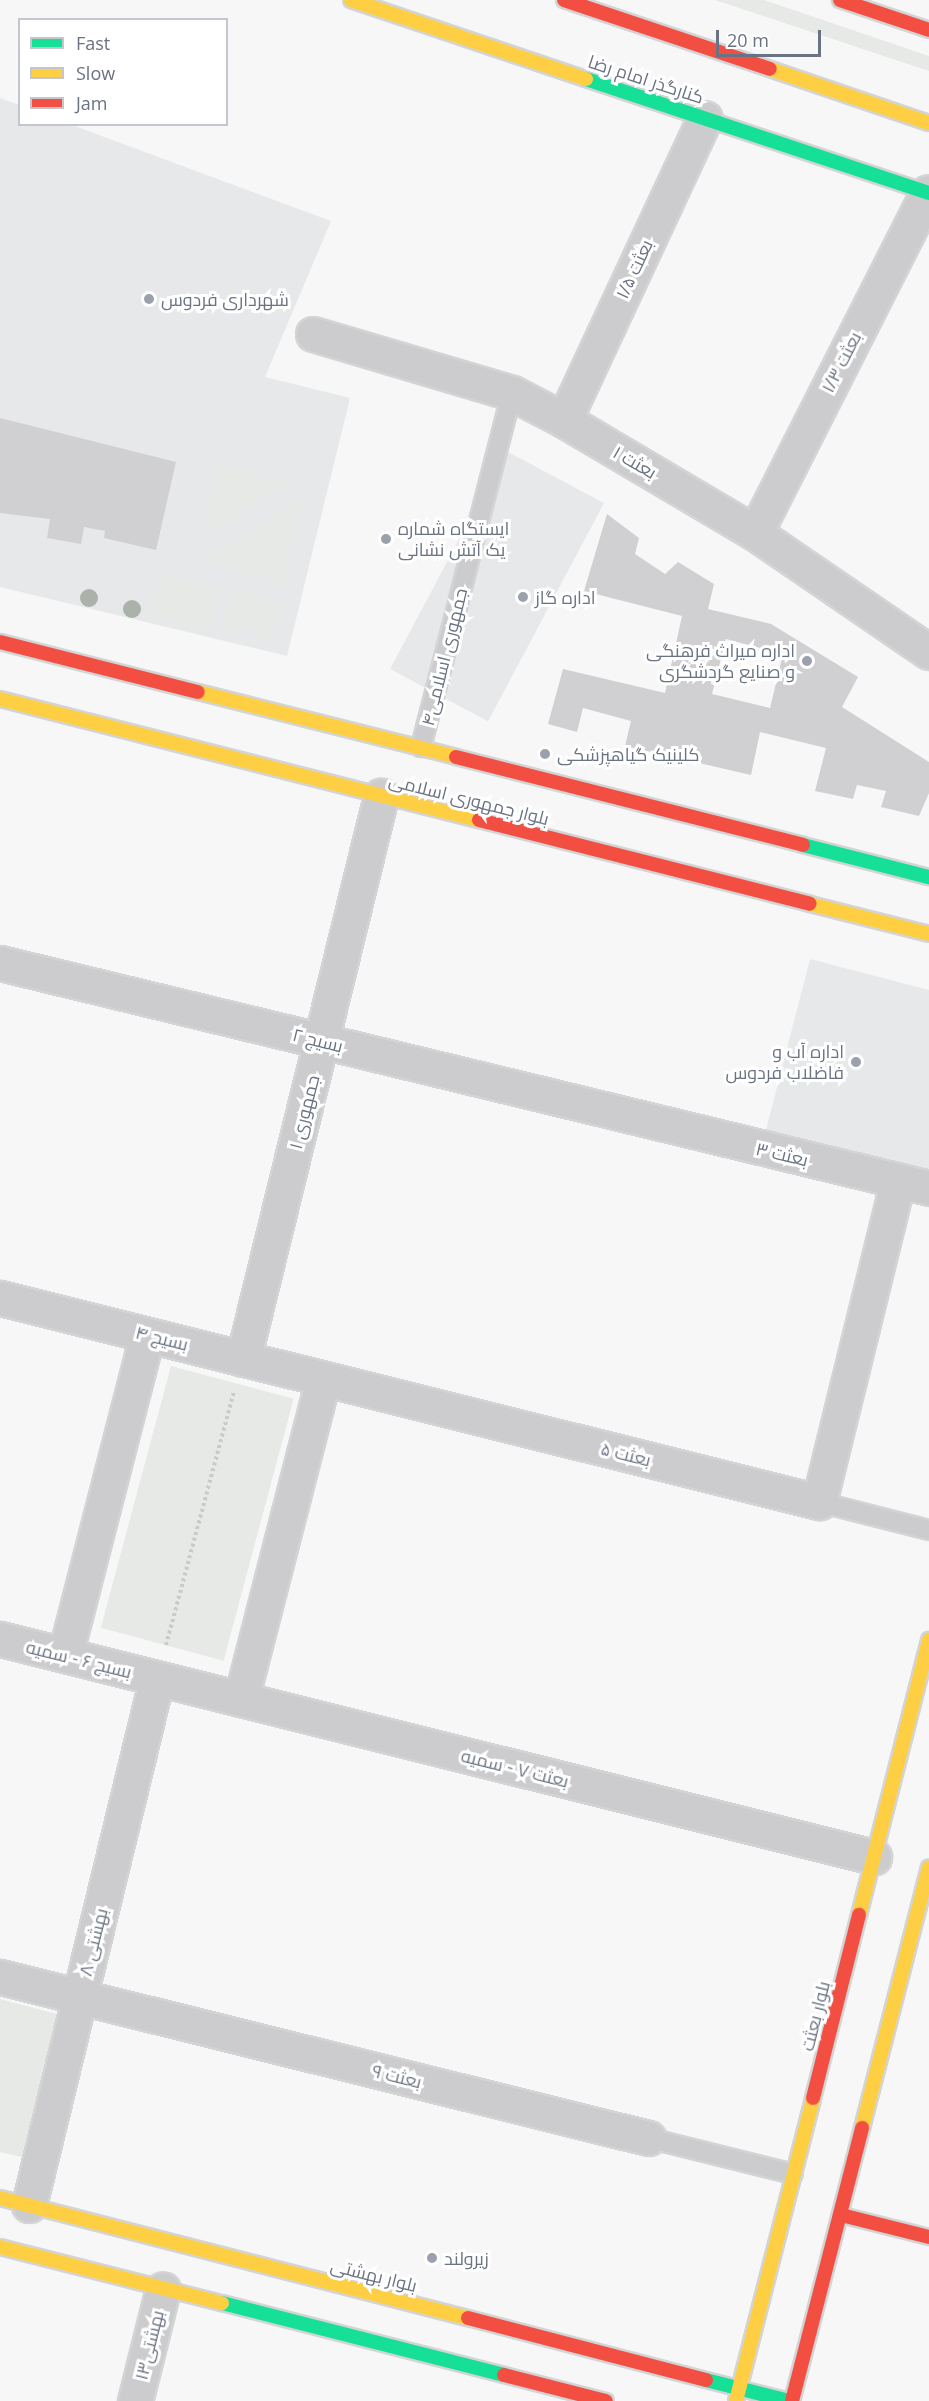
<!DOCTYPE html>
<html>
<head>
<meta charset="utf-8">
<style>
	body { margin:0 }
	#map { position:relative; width:929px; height:2401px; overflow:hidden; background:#f7f7f7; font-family:"Open Sans",Cairo,sans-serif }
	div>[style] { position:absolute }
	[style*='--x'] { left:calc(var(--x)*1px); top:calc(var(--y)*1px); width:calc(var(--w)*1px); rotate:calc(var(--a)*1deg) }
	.built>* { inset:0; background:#e7e8e9; transform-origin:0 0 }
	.green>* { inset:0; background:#e6e9e5; transform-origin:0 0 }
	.building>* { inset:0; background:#d0d0d2 }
	.path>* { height:4px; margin-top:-2px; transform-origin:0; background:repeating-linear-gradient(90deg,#cacacb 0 3px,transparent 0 6px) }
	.roads { filter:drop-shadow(2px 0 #d3d4d5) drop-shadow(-2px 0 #d3d4d5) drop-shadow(0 2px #d3d4d5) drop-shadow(0 -2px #d3d4d5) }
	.lane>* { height:18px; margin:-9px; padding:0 9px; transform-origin:9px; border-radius:9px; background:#ccccce }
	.street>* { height:33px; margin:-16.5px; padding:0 16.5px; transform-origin:16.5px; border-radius:16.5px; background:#ccccce }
	.fast>* { height:14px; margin:-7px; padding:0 7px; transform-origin:7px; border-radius:7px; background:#16e098 }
	.slow>* { height:14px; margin:-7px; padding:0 7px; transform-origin:7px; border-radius:7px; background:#ffcf43 }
	.jam>* { height:14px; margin:-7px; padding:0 7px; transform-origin:7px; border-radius:7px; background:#f24e42 }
	.trees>* { width:18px; height:18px; margin:-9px; border-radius:50%; background:#a9b3a9 }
	.dots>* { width:16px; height:16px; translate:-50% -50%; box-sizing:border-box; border:3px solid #fff; border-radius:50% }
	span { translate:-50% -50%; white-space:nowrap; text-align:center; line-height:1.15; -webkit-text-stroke:6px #fff; paint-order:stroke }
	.street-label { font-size:18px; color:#6a7383 }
	.poi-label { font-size:18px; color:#6a7383 }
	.left { translate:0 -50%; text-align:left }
	.right { translate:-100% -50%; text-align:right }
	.legend { position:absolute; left:18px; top:18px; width:210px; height:108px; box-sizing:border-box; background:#fff; border:2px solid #c3c7cd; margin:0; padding:8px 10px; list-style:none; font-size:18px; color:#6a7383 }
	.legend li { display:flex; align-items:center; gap:12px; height:30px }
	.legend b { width:30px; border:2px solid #c3c7cd }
	.scale { position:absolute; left:716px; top:30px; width:105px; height:27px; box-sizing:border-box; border:3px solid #6a7383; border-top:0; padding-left:8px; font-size:18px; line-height:21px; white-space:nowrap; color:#6a7383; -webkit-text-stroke:4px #fff; paint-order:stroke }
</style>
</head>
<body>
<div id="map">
	<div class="built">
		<div style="clip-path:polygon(0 98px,19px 105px,20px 124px,72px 125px,331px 221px,265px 377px,350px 398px,287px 656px,0 587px)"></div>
		<div style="left:506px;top:451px;width:111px;height:247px;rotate:28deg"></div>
		<div style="clip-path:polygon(810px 959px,929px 990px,929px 1170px,765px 1134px)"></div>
	</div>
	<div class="green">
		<div style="clip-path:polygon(715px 0,764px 0,929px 56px,929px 71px)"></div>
		<div style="clip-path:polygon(219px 465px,288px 483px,204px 533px)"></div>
		<div style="clip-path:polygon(301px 501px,283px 583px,203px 560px)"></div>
		<div style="left:160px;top:573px;width:60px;height:43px;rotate:14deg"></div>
		<div style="clip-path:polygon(232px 589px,281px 601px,271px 643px,261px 640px,258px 629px,242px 625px,231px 633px,221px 631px)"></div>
		<div style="left:171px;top:1366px;width:127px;height:271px;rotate:15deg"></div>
		<div style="clip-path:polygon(0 1999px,57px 2014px,22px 2157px,0 2152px)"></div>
	</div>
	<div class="building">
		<div style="clip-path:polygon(0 418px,176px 462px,156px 550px,104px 538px,105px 531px,84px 527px,81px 544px,47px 538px,50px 519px,0 513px)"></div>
		<div style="clip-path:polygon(evenodd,607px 514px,639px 538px,635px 554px,665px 574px,678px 562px,714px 584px,708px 609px,771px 624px,858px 677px,842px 707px,929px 762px,929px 793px,919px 816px,881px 807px,886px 791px,857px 785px,853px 799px,815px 791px,826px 748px,760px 732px,751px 775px,625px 746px,631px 721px,583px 708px,577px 732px,548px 724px,563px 669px,665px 693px,682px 616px,584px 591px,607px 514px,726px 639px,783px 654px,770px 708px,712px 694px,726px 639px)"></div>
	</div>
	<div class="path">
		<div style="--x:166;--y:1645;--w:263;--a:-75"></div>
	</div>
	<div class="roads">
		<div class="lane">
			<div style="--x:421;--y:747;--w:366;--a:-75.6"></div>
			<div style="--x:819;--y:1502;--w:114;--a:14.3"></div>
			<div style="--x:648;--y:2138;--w:149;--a:13.9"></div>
		</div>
		<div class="street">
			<div style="--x:313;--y:334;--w:208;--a:16.5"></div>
			<div style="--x:512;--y:393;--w:59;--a:27.4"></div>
			<div style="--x:564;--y:420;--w:222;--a:30.6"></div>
			<div style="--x:755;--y:533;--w:211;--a:34.4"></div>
			<div style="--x:564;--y:420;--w:333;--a:-65"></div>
			<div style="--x:755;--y:533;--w:382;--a:-63.1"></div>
			<div style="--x:0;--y:963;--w:956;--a:13.61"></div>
			<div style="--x:0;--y:1298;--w:844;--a:13.99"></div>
			<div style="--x:819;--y:1502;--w:331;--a:-76.2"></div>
			<div style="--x:243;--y:1359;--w:580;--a:-76.23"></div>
			<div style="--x:0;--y:1639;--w:901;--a:14.01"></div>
			<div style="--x:65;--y:1655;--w:330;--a:-75.6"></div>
			<div style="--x:241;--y:1699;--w:330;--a:-75.6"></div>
			<div style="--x:0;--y:1977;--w:668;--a:13.95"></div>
			<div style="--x:29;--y:2205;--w:542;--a:-76.35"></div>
			<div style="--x:135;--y:2401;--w:115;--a:-76"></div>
		</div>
		<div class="fast">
			<div style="--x:586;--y:79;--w:361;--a:18.4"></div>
			<div style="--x:803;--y:845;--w:130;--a:14.3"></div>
			<div style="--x:222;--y:2303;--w:291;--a:14.3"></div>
			<div style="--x:706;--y:2380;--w:86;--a:14.2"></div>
		</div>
		<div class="slow">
			<div style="--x:351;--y:0;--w:248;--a:18.6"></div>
			<div style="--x:770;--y:69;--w:168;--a:18.8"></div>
			<div style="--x:198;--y:692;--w:266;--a:14.1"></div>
			<div style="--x:0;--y:699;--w:494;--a:14.2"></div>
			<div style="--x:810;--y:904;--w:123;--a:14.1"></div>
			<div style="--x:859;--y:1915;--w:284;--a:-75.7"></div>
			<div style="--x:862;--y:2128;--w:269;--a:-75.6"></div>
			<div style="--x:0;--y:2198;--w:483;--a:14.4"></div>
			<div style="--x:0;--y:2247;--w:229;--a:14.2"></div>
			<div style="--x:736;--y:2401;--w:313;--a:-75.7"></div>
		</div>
		<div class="jam">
			<div style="--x:564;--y:0;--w:217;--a:18.5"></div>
			<div style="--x:840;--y:0;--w:94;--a:18.6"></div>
			<div style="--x:0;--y:642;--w:204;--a:14.2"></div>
			<div style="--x:456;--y:757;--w:358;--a:14.2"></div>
			<div style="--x:479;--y:820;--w:341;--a:14.2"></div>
			<div style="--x:813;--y:2098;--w:189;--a:-75.9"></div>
			<div style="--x:841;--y:2215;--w:91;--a:14"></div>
			<div style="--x:468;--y:2318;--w:246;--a:14.6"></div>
			<div style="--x:504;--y:2375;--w:105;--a:14.3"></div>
			<div style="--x:792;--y:2401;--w:282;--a:-75.6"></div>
		</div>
	</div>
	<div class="trees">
		<div style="left:89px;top:598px"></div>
		<div style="left:132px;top:609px"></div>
	</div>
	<div class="dots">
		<div style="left:149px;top:299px;background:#9ba1ac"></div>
		<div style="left:386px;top:539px;background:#9ba1ac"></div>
		<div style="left:523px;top:597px;background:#9ba1ac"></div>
		<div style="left:807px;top:661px;background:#9ba1ac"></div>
		<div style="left:545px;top:754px;background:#9ba1ac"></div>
		<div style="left:856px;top:1062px;background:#9ba1ac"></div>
		<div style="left:432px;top:2258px;background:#9ba1ac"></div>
	</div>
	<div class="street-label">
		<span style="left:646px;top:79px;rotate:18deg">کنارگذر امام رضا</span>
		<span style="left:634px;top:269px;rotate:-65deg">بعثت ۱/۵</span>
		<span style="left:841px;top:362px;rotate:-63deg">بعثت ۱/۳</span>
		<span style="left:635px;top:462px;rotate:30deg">بعثت ۱</span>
		<span style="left:444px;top:657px;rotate:-76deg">جمهوری اسلامی۴</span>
		<span style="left:469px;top:799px;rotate:14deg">بلوار جمهوری اسلامی</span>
		<span style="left:318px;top:1040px;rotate:14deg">بسیج ۲</span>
		<span style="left:304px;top:1112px;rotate:-76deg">جمهوری ۱</span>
		<span style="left:782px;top:1154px;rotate:13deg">بعثت ۳</span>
		<span style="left:162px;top:1338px;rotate:14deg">بسیج ۴</span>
		<span style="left:626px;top:1454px;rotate:14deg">بعثت ۵</span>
		<span style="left:79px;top:1659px;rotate:14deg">بسیج ۶ - سمیه</span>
		<span style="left:515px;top:1768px;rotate:14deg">بعثت ۷ - سمیه</span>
		<span style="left:93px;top:1942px;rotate:-76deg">بهشتی ۸</span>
		<span style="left:815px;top:2016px;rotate:-76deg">بلوار بعثت</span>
		<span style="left:397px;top:2076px;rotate:14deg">بعثت ۹</span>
		<span style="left:374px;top:2275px;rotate:14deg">بلوار بهشتی</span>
		<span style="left:149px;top:2345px;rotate:-76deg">بهشتی۱۳</span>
	</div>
	<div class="poi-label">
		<span class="left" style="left:161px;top:299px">شهرداری فردوس</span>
		<span class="left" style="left:398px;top:539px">ایستگاه شماره<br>یک آتش نشانی</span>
		<span class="left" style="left:535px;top:597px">اداره گاز</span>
		<span class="right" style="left:795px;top:661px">اداره میراث فرهنگی<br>و صنایع گردشگری</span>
		<span class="left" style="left:557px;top:754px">کلینیک گیاهپزشکی</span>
		<span class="right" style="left:844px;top:1062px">اداره آب و<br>فاضلاب فردوس</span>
		<span class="left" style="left:444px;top:2258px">زیرولند</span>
	</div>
	<ul class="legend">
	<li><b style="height:8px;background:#16e098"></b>Fast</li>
	<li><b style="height:8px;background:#ffcf43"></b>Slow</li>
	<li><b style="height:8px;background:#f24e42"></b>Jam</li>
	</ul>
	<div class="scale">20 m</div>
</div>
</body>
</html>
